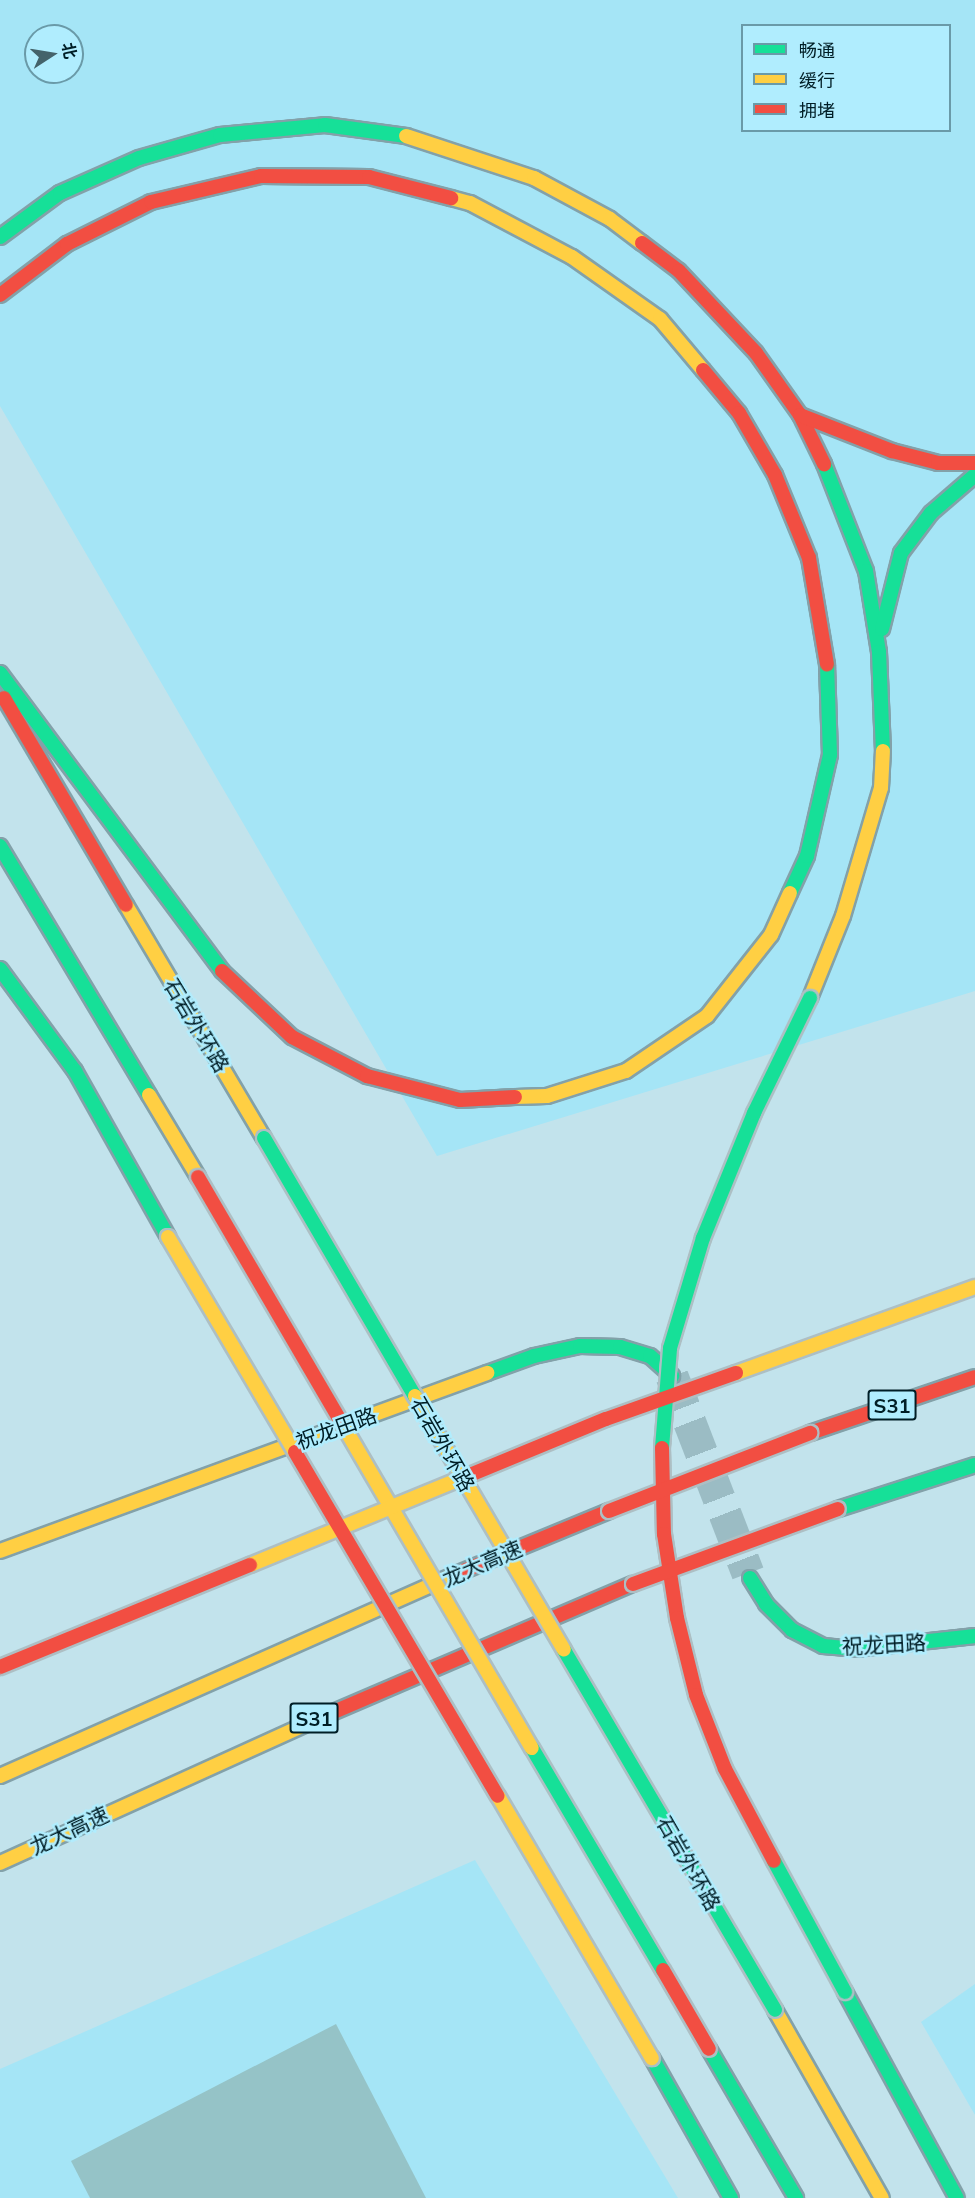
<!DOCTYPE html>
<html>
<head>
<meta charset="utf-8">
<style>
	body { margin:0 }
	#map { position:relative; width:975px; height:2198px; overflow:hidden; background:#c2e3ec; font-family:Mulish,"Noto Sans SC",sans-serif }
	div>[style] { position:absolute }
	[style*='--x'] { left:calc(var(--x)*1px); top:calc(var(--y)*1px); width:calc(var(--w)*1px); rotate:calc(var(--a)*1deg) }
	.built>* { inset:0; background:#a5e5f6 }
	.building>* { inset:0; background:#95c3c7 }
	.secondary-tunnel>* { height:33px; margin-top:-16.5px; transform-origin:0; background:repeating-linear-gradient(90deg,#9bbcc4 0 33px,transparent 0 49px) }
	.roads { filter:drop-shadow(2px 0 #83a1a9) drop-shadow(-2px 0 #83a1a9) drop-shadow(0 2px #83a1a9) drop-shadow(0 -2px #83a1a9) }
	.fast>* { height:14px; margin:-7px; padding:0 7px; transform-origin:7px; border-radius:7px; background:#16e098 }
	.slow>* { height:14px; margin:-7px; padding:0 7px; transform-origin:7px; border-radius:7px; background:#ffcf43 }
	.jam>* { height:14px; margin:-7px; padding:0 7px; transform-origin:7px; border-radius:7px; background:#f24e42 }
	.bridges { filter:drop-shadow(2px 0 #adbfc4) drop-shadow(-2px 0 #adbfc4) drop-shadow(0 2px #adbfc4) drop-shadow(0 -2px #adbfc4) }
	.fast-bridge>* { height:14px; margin:-7px; padding:0 7px; transform-origin:7px; border-radius:7px; background:#16e098 }
	.slow-bridge>* { height:14px; margin:-7px; padding:0 7px; transform-origin:7px; border-radius:7px; background:#ffcf43 }
	.jam-bridge>* { height:14px; margin:-7px; padding:0 7px; transform-origin:7px; border-radius:7px; background:#f24e42 }
	span { translate:-50% -50%; white-space:nowrap; text-align:center; line-height:1.15; -webkit-text-stroke:5px #b0edfe; paint-order:stroke }
	.shield-label span { padding:2px 4px; background:#b0edfe; border:2px solid; border-radius:4px; -webkit-text-stroke-width:0 }
	.shield-label { font-size:20px; color:#001e26; font-weight:700 }
	.street-label { font-size:21px; color:#001e26 }
	.legend { position:absolute; left:741px; top:24px; width:210px; height:108px; box-sizing:border-box; background:#b0edfe; border:2px solid #6a9aa8; margin:0; padding:8px 10px; list-style:none; font-size:18px; color:#001e26 }
	.legend li { display:flex; align-items:center; gap:12px; height:30px }
	.legend b { width:30px; border:2px solid #6a9aa8 }
	.north { position:absolute; left:24px; top:24px; width:60px; height:60px; box-sizing:border-box; background:#b0edfe; border:2px solid #6a9aa8; border-radius:50%; rotate:78deg; font-size:16px; font-weight:700; line-height:24px; text-align:center; color:#001e26 }
	.north::after { content:''; display:block; margin:auto; width:21px; height:27px; background:#44636b; clip-path:polygon(50% 0,100% 100%,50% 72%,0 100%) }
</style>
</head>
<body>
<div id="map">
	<div class="built">
		<div style="clip-path:polygon(evenodd,0 0,975px 0,975px 991px,437px 1156px,0 406px,0 0,742px 26px,950px 26px,950px 130px,742px 130px,742px 26px,0 0,36px 36px,72px 36px,72px 72px,36px 72px,36px 36px)"></div>
		<div style="clip-path:polygon(475px 1860px,678px 2198px,0 2198px,0 2069px)"></div>
		<div style="clip-path:polygon(975px 1984px,975px 2115px,921px 2022px)"></div>
	</div>
	<div class="building">
		<div style="clip-path:polygon(336px 2024px,426px 2198px,90px 2198px,71px 2161px)"></div>
	</div>
	<div class="secondary-tunnel">
		<div style="--x:672;--y:1376;--w:211;--a:68.9"></div>
	</div>
	<div class="roads">
		<div class="fast">
			<div style="--x:0;--y:237;--w:74;--a:-36.3"></div>
			<div style="--x:60;--y:193;--w:86;--a:-23.9"></div>
			<div style="--x:139;--y:158;--w:84;--a:-15.9"></div>
			<div style="--x:220;--y:135;--w:105;--a:-5.4"></div>
			<div style="--x:325;--y:125;--w:82;--a:7.7"></div>
			<div style="--x:824;--y:464;--w:115;--a:68.6"></div>
			<div style="--x:866;--y:571;--w:82;--a:80.9"></div>
			<div style="--x:879;--y:652;--w:99;--a:87.7"></div>
			<div style="--x:882;--y:629;--w:78;--a:-76"></div>
			<div style="--x:901;--y:553;--w:50;--a:-53.1"></div>
			<div style="--x:931;--y:513;--w:58;--a:-40.8"></div>
			<div style="--x:0;--y:673;--w:372;--a:53.3"></div>
			<div style="--x:0;--y:846;--w:290;--a:59.1"></div>
			<div style="--x:790;--y:893;--w:41;--a:-65.3"></div>
			<div style="--x:807;--y:856;--w:104;--a:-77.2"></div>
			<div style="--x:830;--y:755;--w:91;--a:-91.9"></div>
			<div style="--x:0;--y:969;--w:127;--a:53.7"></div>
			<div style="--x:75;--y:1071;--w:190;--a:60.7"></div>
			<div style="--x:487;--y:1373;--w:50;--a:-19.9"></div>
			<div style="--x:534;--y:1356;--w:47;--a:-12.3"></div>
			<div style="--x:580;--y:1346;--w:40;--a:1.4"></div>
			<div style="--x:620;--y:1347;--w:31;--a:17"></div>
			<div style="--x:650;--y:1356;--w:30;--a:42"></div>
			<div style="--x:838;--y:1509;--w:144;--a:-17.8"></div>
			<div style="--x:750;--y:1578;--w:31;--a:58"></div>
			<div style="--x:766;--y:1604;--w:37;--a:45"></div>
			<div style="--x:792;--y:1630;--w:35;--a:27"></div>
			<div style="--x:823;--y:1646;--w:33;--a:5"></div>
			<div style="--x:856;--y:1649;--w:120;--a:-6.2"></div>
			<div style="--x:845;--y:1992;--w:234;--a:61.5"></div>
			<div style="--x:709;--y:2049;--w:173;--a:59.7"></div>
			<div style="--x:652;--y:2058;--w:161;--a:60.6"></div>
		</div>
		<div class="slow">
			<div style="--x:406;--y:136;--w:135;--a:18.2"></div>
			<div style="--x:534;--y:178;--w:86;--a:28.3"></div>
			<div style="--x:610;--y:219;--w:40;--a:37"></div>
			<div style="--x:451;--y:198;--w:20;--a:15"></div>
			<div style="--x:470;--y:203;--w:115;--a:27.9"></div>
			<div style="--x:572;--y:257;--w:108;--a:35.2"></div>
			<div style="--x:660;--y:319;--w:67;--a:49.9"></div>
			<div style="--x:126;--y:905;--w:271;--a:59.4"></div>
			<div style="--x:810;--y:998;--w:88;--a:-68.1"></div>
			<div style="--x:843;--y:916;--w:134;--a:-73.5"></div>
			<div style="--x:881;--y:788;--w:37;--a:-87"></div>
			<div style="--x:149;--y:1095;--w:96;--a:59.1"></div>
			<div style="--x:515;--y:1097;--w:32;--a:-2"></div>
			<div style="--x:547;--y:1096;--w:83;--a:-17.6"></div>
			<div style="--x:626;--y:1071;--w:98;--a:-34.2"></div>
			<div style="--x:707;--y:1016;--w:103;--a:-51.7"></div>
			<div style="--x:771;--y:935;--w:46;--a:-65.7"></div>
			<div style="--x:0;--y:1551;--w:519;--a:-20.08"></div>
			<div style="--x:0;--y:1776;--w:499;--a:-23.9"></div>
			<div style="--x:0;--y:1863;--w:338;--a:-24.4"></div>
			<div style="--x:775;--y:2010;--w:216;--a:60.4"></div>
		</div>
		<div class="jam">
			<div style="--x:642;--y:243;--w:46;--a:37.1"></div>
			<div style="--x:679;--y:271;--w:112;--a:46.8"></div>
			<div style="--x:756;--y:353;--w:76;--a:54.6"></div>
			<div style="--x:800;--y:415;--w:55;--a:63.9"></div>
			<div style="--x:0;--y:295;--w:84;--a:-37.3"></div>
			<div style="--x:67;--y:244;--w:94;--a:-26.6"></div>
			<div style="--x:151;--y:202;--w:113;--a:-13.3"></div>
			<div style="--x:261;--y:176;--w:108;--a:0.5"></div>
			<div style="--x:369;--y:177;--w:85;--a:14.4"></div>
			<div style="--x:703;--y:370;--w:56;--a:50.1"></div>
			<div style="--x:739;--y:413;--w:72;--a:59.9"></div>
			<div style="--x:775;--y:475;--w:90;--a:67.7"></div>
			<div style="--x:809;--y:558;--w:108;--a:80.4"></div>
			<div style="--x:800;--y:415;--w:99;--a:21.4"></div>
			<div style="--x:892;--y:451;--w:48;--a:14.6"></div>
			<div style="--x:938;--y:463;--w:37;--a:0"></div>
			<div style="--x:4;--y:698;--w:240;--a:59.5"></div>
			<div style="--x:222;--y:971;--w:96;--a:43.3"></div>
			<div style="--x:292;--y:1037;--w:85;--a:27.5"></div>
			<div style="--x:367;--y:1076;--w:96;--a:14.5"></div>
			<div style="--x:460;--y:1100;--w:55;--a:-3.1"></div>
			<div style="--x:810;--y:1433;--w:174;--a:-18.7"></div>
			<div style="--x:456;--y:1574;--w:165;--a:-22.4"></div>
			<div style="--x:308;--y:1723;--w:353;--a:-23.2"></div>
		</div>
	</div>
	<div class="bridges">
		<div class="fast-bridge">
			<div style="--x:264;--y:1138;--w:299;--a:59.7"></div>
			<div style="--x:662;--y:1448;--w:100;--a:-85.4"></div>
			<div style="--x:670;--y:1348;--w:115;--a:-73.3"></div>
			<div style="--x:703;--y:1238;--w:135;--a:-67.8"></div>
			<div style="--x:754;--y:1113;--w:128;--a:-64"></div>
			<div style="--x:564;--y:1650;--w:417;--a:59.6"></div>
			<div style="--x:532;--y:1748;--w:258;--a:59.5"></div>
			<div style="--x:774;--y:1861;--w:149;--a:61.5"></div>
		</div>
		<div class="slow-bridge">
			<div style="--x:168;--y:1237;--w:250;--a:59.4"></div>
			<div style="--x:736;--y:1373;--w:254;--a:-19.8"></div>
			<div style="--x:415;--y:1396;--w:294;--a:59.6"></div>
			<div style="--x:340;--y:1420;--w:380;--a:59.7"></div>
			<div style="--x:250;--y:1565;--w:232;--a:-22.3"></div>
			<div style="--x:498;--y:1796;--w:304;--a:59.6"></div>
		</div>
		<div class="jam-bridge">
			<div style="--x:198;--y:1177;--w:281;--a:59.7"></div>
			<div style="--x:662;--y:1448;--w:86;--a:88.7"></div>
			<div style="--x:664;--y:1534;--w:85;--a:81.2"></div>
			<div style="--x:677;--y:1618;--w:79;--a:76.1"></div>
			<div style="--x:696;--y:1695;--w:79;--a:68.6"></div>
			<div style="--x:725;--y:1769;--w:104;--a:62"></div>
			<div style="--x:295;--y:1452;--w:399;--a:59.5"></div>
			<div style="--x:465;--y:1477;--w:152;--a:-22.4"></div>
			<div style="--x:606;--y:1419;--w:138;--a:-19.5"></div>
			<div style="--x:609;--y:1511;--w:216;--a:-21.2"></div>
			<div style="--x:633;--y:1584;--w:218;--a:-20.1"></div>
			<div style="--x:0;--y:1667;--w:270;--a:-22.2"></div>
			<div style="--x:663;--y:1970;--w:91;--a:59.8"></div>
		</div>
	</div>
	<div class="shield-label">
		<span style="left:892px;top:1405px">S31</span>
		<span style="left:314px;top:1718px">S31</span>
	</div>
	<div class="street-label">
		<span style="left:197px;top:1025px;rotate:59deg">石岩外环路</span>
		<span style="left:336px;top:1428px;rotate:-20deg">祝龙田路</span>
		<span style="left:443px;top:1444px;rotate:60deg">石岩外环路</span>
		<span style="left:482px;top:1563px;rotate:-23deg">龙大高速</span>
		<span style="left:884px;top:1644px;rotate:-3deg">祝龙田路</span>
		<span style="left:69px;top:1830px;rotate:-25deg">龙大高速</span>
		<span style="left:689px;top:1863px;rotate:60deg">石岩外环路</span>
	</div>
	<ul class="legend">
	<li><b style="height:8px;background:#16e098"></b>畅通</li>
	<li><b style="height:8px;background:#ffcf43"></b>缓行</li>
	<li><b style="height:8px;background:#f24e42"></b>拥堵</li>
	</ul>
	<div class="north">北</div>
</div>
</body>
</html>
